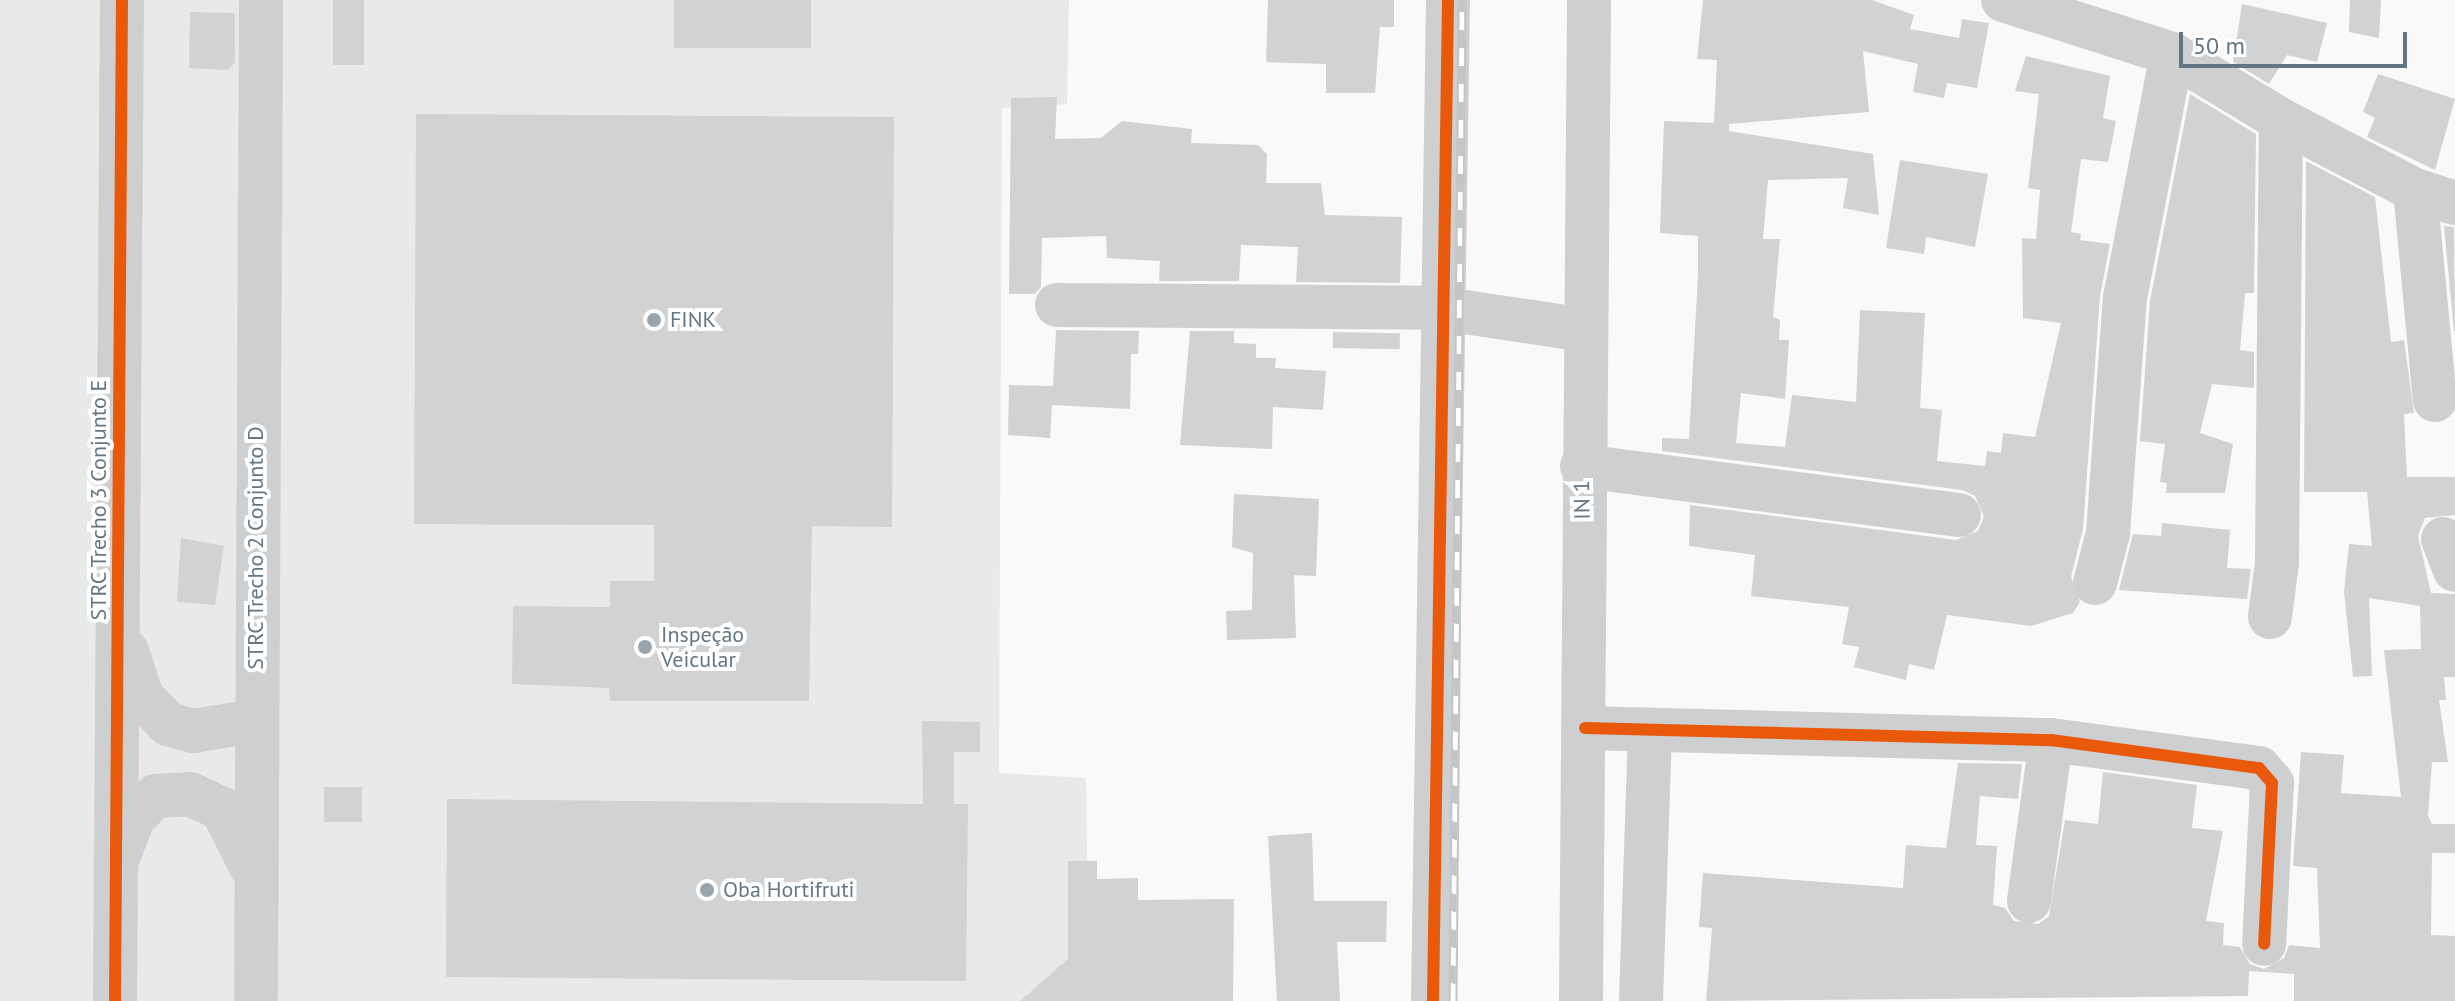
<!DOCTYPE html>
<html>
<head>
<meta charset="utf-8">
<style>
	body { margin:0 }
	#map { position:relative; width:2455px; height:1001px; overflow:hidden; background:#f9f9f9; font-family:"PT Sans",sans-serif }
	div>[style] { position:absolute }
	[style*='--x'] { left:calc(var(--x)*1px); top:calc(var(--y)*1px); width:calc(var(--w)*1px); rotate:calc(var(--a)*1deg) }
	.built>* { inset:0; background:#e8e9e9 }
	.building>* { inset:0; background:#d0d2d3; transform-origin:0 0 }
	.minor>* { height:44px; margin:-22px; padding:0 22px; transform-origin:22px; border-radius:22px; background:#cecfd0 }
	.rail>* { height:9px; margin-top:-4.5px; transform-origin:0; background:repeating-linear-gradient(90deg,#fff 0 18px,#c3c5c6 0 36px); box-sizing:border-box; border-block:2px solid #c3c5c6 }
	.cycleway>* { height:12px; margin:-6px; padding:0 6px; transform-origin:6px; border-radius:6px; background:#e8590c }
	.dots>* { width:22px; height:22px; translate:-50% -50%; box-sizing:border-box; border:4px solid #fff; border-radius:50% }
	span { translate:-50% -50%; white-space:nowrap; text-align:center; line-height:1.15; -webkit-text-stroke:8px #fff; paint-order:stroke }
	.poi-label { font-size:22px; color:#657683 }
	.left { translate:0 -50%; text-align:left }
	.street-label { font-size:22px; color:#657683 }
	.scale { position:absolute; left:2179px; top:32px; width:228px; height:36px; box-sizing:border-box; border:4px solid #657683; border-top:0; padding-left:10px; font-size:24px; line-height:28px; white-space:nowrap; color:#657683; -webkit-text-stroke:6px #fff; paint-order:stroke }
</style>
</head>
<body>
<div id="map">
	<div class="built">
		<div style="clip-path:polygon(0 0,1069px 0,1067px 104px,1002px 108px,999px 773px,1086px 778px,1089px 1001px,0 1001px)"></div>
	</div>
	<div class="building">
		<div style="left:333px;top:0;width:31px;height:65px"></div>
		<div style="left:674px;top:0;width:137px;height:48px"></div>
		<div style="clip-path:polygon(1268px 0,1394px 0,1394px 27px,1380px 27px,1375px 93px,1326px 93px,1326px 64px,1266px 62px)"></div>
		<div style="clip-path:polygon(1703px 0,1872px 0,1914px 15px,1910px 29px,1959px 38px,1962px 19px,1989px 23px,1977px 88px,1947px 83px,1944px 98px,1913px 92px,1918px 64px,1863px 51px,1869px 112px,1729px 124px,1729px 131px,1873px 154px,1879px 215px,1843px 208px,1848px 178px,1768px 180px,1763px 239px,1780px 239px,1773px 317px,1780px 320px,1779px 340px,1789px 340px,1785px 399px,1741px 393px,1736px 443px,1785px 447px,1792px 395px,1856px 402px,1860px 310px,1925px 313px,1920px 408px,1942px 410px,1937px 461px,1985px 466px,1987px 451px,2001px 453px,2003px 433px,2035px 437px,2061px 323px,2023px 318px,2022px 238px,2036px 239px,2040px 190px,2028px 188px,2039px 94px,2015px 91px,2026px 56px,2110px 76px,2103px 118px,2116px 121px,2108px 162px,2081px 159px,2071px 232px,2081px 234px,2080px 240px,2110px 244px,2100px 296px,2083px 529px,2071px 577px,2080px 602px,2073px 613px,2031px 626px,1947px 615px,1934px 670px,1909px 664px,1906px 680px,1854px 667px,1859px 647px,1842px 644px,1849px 607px,1751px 596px,1755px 555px,1689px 546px,1690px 505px,1956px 540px,1978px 531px,1984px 517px,1975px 496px,1962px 490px,1662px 451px,1662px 438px,1689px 439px,1698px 274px,1698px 236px,1660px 233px,1664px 121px,1714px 123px,1717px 60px,1697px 59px)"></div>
		<div style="clip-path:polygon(2350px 0,2381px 0,2379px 38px,2349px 32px)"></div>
		<div style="clip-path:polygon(2242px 4px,2327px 23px,2317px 62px,2287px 55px,2269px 84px,2233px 62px)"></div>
		<div style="clip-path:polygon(190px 12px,235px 13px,235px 62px,228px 70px,189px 68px)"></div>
		<div style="clip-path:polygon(2378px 74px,2455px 99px,2435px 170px,2367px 137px,2375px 118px,2363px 112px)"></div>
		<div style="clip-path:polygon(2190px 94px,2256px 134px,2254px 293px,2245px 293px,2240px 350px,2254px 352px,2254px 388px,2212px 384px,2200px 433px,2233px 444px,2225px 493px,2166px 493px,2167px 483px,2160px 482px,2165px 444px,2140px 441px,2150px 301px)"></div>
		<div style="clip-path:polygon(1057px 97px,1055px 139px,1101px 138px,1122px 121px,1192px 129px,1191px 143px,1258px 145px,1267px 154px,1266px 183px,1321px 183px,1325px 215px,1402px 217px,1400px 283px,1296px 282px,1298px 247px,1241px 245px,1239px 281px,1159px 281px,1160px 261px,1107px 258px,1106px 236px,1042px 238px,1041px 287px,1035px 294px,1009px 294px,1011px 98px)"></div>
		<div style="clip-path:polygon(416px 114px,894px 117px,892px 527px,812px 526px,809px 701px,610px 701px,609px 688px,512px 684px,513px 606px,610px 607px,610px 581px,654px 581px,654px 525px,414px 524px)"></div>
		<div style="clip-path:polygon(1900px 160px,1988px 174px,1975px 247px,1926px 237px,1924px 254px,1886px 248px)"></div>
		<div style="clip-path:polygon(2306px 161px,2375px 197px,2391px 342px,2404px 340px,2414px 413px,2404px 414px,2407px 477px,2455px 477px,2455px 515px,2425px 518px,2418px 536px,2431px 593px,2455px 594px,2455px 677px,2444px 677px,2446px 700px,2439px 700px,2448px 762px,2432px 762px,2428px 816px,2432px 824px,2455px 824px,2455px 853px,2432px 853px,2431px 935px,2455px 936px,2455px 1001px,2294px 1001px,2294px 974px,2249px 971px,2248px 996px,1706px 1001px,1712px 928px,1699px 927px,1703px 873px,1903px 888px,1906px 845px,1946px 848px,1958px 763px,2022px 764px,2018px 799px,1980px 796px,1976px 845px,1997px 846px,1993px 905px,2005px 908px,2014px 921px,2038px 924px,2049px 916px,2065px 820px,2098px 824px,2103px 772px,2197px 785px,2192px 828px,2223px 831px,2206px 921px,2224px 923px,2223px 945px,2240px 947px,2250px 964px,2264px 969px,2284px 958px,2289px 945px,2320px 948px,2317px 868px,2293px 866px,2301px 752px,2344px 755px,2341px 793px,2401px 797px,2384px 650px,2421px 649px,2420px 606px,2369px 598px,2372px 676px,2353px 677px,2344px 592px,2349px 544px,2372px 546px,2367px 492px,2304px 492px)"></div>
		<div style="clip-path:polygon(2444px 226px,2454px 227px,2455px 331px,2454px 331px)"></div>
		<div style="clip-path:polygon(1056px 330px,1139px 331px,1138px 354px,1131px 354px,1130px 409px,1052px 405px,1050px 438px,1008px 435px,1009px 385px,1053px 386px)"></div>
		<div style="clip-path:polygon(1190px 331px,1234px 331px,1234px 343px,1256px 344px,1256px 358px,1276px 358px,1275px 368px,1326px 371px,1323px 410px,1273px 407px,1272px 449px,1180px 445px)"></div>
		<div style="left:1333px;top:332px;width:67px;height:16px;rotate:1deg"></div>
		<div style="clip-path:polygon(1234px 494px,1319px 499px,1316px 576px,1294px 575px,1296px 638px,1227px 640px,1226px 611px,1252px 610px,1253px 553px,1232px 547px)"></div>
		<div style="clip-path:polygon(2162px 523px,2230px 530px,2227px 568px,2251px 569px,2247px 599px,2119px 590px,2133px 534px,2161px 536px)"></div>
		<div style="clip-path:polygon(181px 538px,224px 546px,215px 605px,177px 602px)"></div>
		<div style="clip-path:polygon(922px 721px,980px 722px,980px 752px,954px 752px,954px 804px,968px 804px,966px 981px,446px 977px,447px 799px,923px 804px)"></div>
		<div style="left:324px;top:787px;width:38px;height:35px"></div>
		<div style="clip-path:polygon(1312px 833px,1314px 901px,1387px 901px,1386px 942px,1337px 942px,1340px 1001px,1277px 1001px,1268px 836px)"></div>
		<div style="clip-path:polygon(1068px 861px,1097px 861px,1097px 879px,1138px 878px,1138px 900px,1234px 899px,1233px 1001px,1020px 1001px,1068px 959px)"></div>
	</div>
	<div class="minor">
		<div style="--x:2003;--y:0;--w:177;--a:17.7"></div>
		<div style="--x:2172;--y:54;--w:127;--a:31.2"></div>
		<div style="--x:2281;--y:120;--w:151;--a:27.6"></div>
		<div style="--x:2415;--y:190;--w:42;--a:18"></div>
		<div style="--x:2415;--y:190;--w:211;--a:84.6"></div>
		<div style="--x:1057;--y:305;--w:382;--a:0.4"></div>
		<div style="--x:1439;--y:308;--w:147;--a:8.6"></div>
		<div style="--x:1582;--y:466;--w:380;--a:7.4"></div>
		<div style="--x:2443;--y:539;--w:33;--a:69"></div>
		<div style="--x:2095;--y:583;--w:52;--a:-75.4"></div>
		<div style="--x:2108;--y:533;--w:236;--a:-85.9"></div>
		<div style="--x:2125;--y:298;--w:248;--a:-79.1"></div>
		<div style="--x:2270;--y:617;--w:55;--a:-82.7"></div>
		<div style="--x:2277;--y:562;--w:442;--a:-89.5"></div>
		<div style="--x:127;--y:651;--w:48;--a:71.9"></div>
		<div style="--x:142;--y:697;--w:37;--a:46"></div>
		<div style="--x:168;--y:724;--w:26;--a:16"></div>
		<div style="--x:193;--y:731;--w:63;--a:-9.2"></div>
		<div style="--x:1585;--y:728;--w:466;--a:1.5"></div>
		<div style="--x:2051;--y:740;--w:210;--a:7.7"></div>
		<div style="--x:2259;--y:768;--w:20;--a:49"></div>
		<div style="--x:2272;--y:783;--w:161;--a:92.8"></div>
		<div style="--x:119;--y:855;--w:40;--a:-69"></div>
		<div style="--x:133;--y:818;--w:32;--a:-44"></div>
		<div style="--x:156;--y:796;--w:34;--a:-3"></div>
		<div style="--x:190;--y:794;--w:35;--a:25"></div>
		<div style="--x:222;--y:809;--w:63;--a:63.4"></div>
		<div style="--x:2029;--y:901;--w:162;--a:-82.2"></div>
		<div style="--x:115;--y:1001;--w:1001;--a:-89.6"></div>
		<div style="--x:256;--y:1001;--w:1001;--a:-89.71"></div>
		<div style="--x:1433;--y:1001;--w:1001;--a:-89.14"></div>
		<div style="--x:1581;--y:1001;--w:1001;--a:-89.54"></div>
		<div style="--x:1641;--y:1001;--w:271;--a:-88.1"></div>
	</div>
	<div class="rail">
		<div style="--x:1453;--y:1001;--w:1001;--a:-89.48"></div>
	</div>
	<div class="cycleway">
		<div style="--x:1585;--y:728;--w:466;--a:1.5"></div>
		<div style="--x:2051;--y:740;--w:210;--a:7.7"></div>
		<div style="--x:2259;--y:768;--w:20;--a:49"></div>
		<div style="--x:2272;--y:783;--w:161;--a:92.8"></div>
		<div style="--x:115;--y:1001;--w:1001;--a:-89.6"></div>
		<div style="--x:1433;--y:1001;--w:1001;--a:-89.14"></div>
	</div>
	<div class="dots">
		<div style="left:654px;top:320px;background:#99a4ac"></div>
		<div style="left:645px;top:647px;background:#99a4ac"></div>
		<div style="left:707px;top:890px;background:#99a4ac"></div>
	</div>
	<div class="poi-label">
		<span class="left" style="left:670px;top:320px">FINK</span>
		<span class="left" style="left:661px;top:647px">Inspeção<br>Veicular</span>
		<span class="left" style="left:723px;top:890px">Oba Hortifruti</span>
	</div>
	<div class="street-label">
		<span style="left:99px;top:500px;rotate:-90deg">STRC Trecho 3 Conjunto E</span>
		<span style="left:1582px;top:500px;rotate:-91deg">IN 1</span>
		<span style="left:256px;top:548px;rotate:-90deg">STRC Trecho 2 Conjunto D</span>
	</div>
	<div class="scale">50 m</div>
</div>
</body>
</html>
